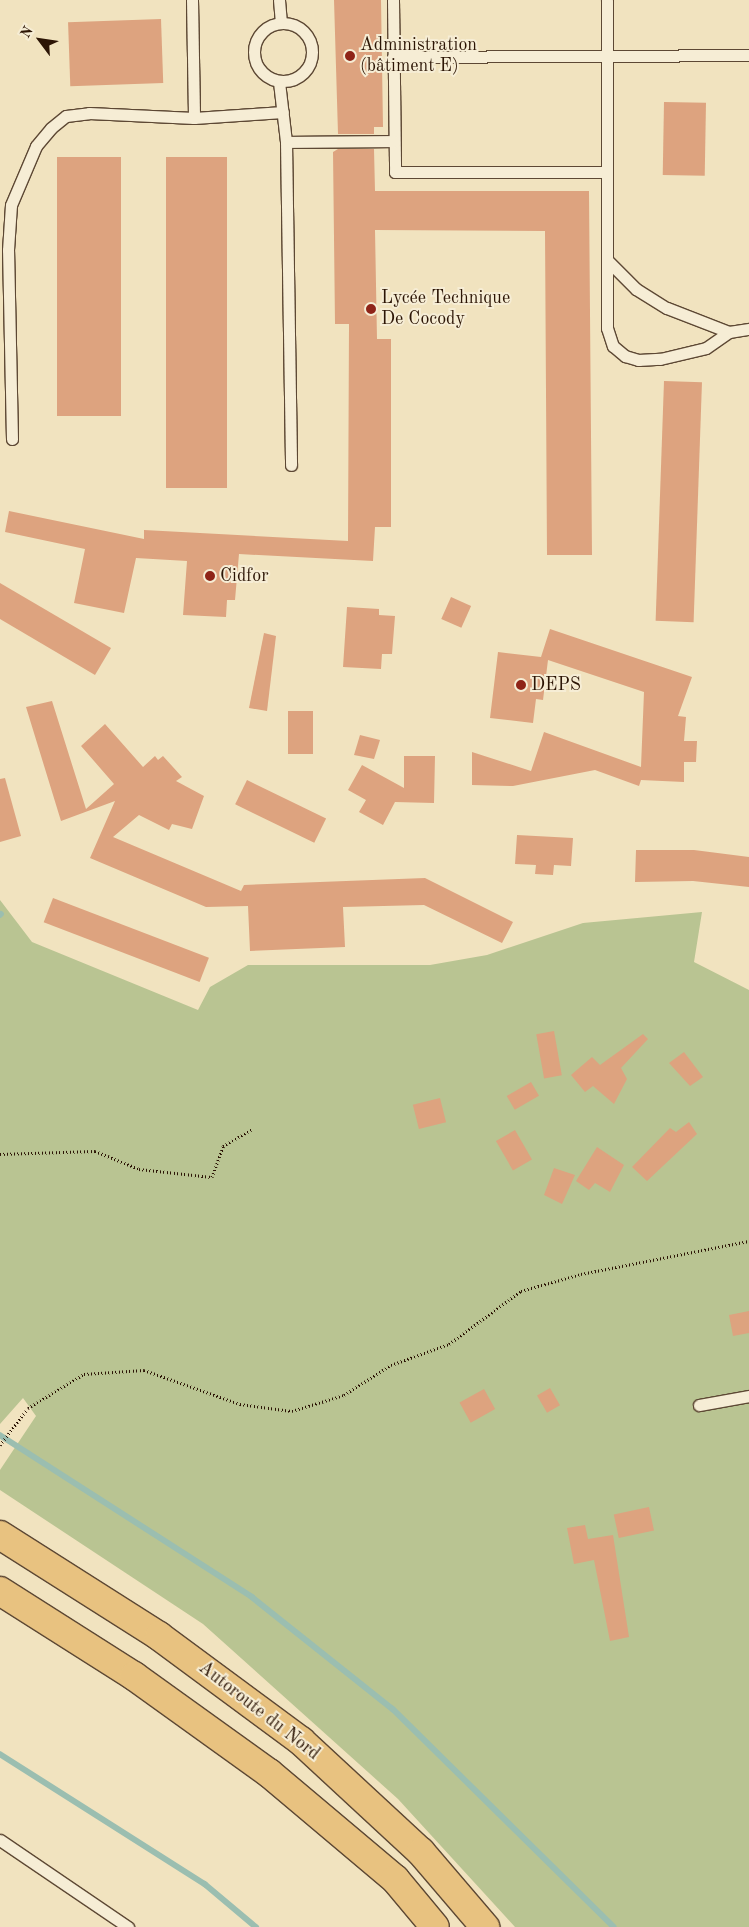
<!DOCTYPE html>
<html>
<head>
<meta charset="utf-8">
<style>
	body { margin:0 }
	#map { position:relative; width:749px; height:1927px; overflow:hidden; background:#f1e3bf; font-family:"Old Standard TT",serif }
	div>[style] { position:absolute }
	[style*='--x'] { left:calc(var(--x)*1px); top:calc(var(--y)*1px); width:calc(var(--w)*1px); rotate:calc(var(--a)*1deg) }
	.green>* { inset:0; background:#b9c492 }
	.stream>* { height:5.5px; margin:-2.75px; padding:0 2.75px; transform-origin:2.75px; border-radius:2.75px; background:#9bbeb0 }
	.building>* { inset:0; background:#dda37f; transform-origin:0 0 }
	.path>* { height:3px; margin-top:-1.5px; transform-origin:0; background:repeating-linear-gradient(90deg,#2c1505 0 1px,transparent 0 3.5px) }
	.roads { filter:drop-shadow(1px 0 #5d4834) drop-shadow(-1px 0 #5d4834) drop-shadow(0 1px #5d4834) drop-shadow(0 -1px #5d4834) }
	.lane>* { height:11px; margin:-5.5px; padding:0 5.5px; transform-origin:5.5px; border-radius:5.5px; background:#f6edd5 }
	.lane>.ring { margin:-5.5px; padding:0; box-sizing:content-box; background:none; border:11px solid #f6edd5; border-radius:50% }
	.highway>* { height:28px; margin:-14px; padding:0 14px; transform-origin:14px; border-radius:14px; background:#e8c280 }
	.dots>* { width:14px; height:14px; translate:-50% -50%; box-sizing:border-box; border:2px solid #f6edd5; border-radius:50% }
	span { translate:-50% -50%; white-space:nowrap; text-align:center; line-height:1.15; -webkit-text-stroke:4px #f6edd5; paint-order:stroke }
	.poi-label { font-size:18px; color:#2c1505 }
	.left { translate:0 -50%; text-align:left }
	.street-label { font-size:18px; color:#2c1505 }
	.north { position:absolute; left:15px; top:15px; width:50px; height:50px; -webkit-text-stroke:4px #f6edd5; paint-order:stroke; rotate:301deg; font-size:14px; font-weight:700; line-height:20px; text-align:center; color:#2c1505 }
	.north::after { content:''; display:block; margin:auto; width:18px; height:22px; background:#2c1505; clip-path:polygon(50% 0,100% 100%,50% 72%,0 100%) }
</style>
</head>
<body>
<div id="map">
	<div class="green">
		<div style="clip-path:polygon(0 900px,32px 942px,198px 1010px,210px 987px,248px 965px,430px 965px,487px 955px,583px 923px,702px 912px,694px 962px,749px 990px,749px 1927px,515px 1927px,398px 1799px,203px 1624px,0 1490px,0 1470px,36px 1416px,23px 1398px,0 1424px)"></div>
	</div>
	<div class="stream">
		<div style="--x:0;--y:915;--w:1;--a:-45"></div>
		<div style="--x:0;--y:1435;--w:300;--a:32.7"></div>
		<div style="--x:252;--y:1597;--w:180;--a:38.5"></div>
		<div style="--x:393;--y:1709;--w:310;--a:44.6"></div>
		<div style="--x:0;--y:1754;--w:243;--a:32.4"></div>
		<div style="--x:205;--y:1884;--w:67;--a:40.1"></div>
	</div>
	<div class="building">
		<div style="clip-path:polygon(334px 0,381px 0,383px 127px,374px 127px,374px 134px,338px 134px)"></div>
		<div style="left:161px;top:19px;width:64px;height:93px;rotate:88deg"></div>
		<div style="left:664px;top:102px;width:42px;height:73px;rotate:1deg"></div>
		<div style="clip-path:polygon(338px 149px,374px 149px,375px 191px,589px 191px,592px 555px,547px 555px,545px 231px,375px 230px,377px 339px,391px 339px,391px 527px,375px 527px,373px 561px,239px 554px,235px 600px,227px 600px,226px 617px,183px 615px,187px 561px,136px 558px,124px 613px,74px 603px,85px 549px,5px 532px,9px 511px,144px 539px,144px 530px,348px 541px,349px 324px,335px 324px,333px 152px)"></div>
		<div style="left:57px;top:157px;width:64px;height:259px"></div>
		<div style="left:166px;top:157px;width:61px;height:331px"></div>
		<div style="left:664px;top:381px;width:38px;height:240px;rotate:2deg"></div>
		<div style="clip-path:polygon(0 583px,111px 648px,95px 675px,0 619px)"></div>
		<div style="left:451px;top:597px;width:22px;height:24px;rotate:24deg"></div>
		<div style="clip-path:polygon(347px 607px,379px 609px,379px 615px,395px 616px,392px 654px,382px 654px,381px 669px,343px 667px)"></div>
		<div style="clip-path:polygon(550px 629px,692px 677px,678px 716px,686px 717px,684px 741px,697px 741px,696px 762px,684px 762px,684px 782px,641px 780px,639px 786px,595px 770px,513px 786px,472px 785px,472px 752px,531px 771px,544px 732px,641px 767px,644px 692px,548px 660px,543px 700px,536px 699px,533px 723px,490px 718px,498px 652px,541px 657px)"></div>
		<div style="clip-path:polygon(264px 633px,276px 636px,267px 711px,249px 708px)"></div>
		<div style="clip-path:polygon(52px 701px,86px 809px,114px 784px,81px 746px,105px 724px,143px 767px,155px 756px,158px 760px,163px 756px,182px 777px,176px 781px,204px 796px,192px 829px,172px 824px,169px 830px,139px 815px,113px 837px,241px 891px,244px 885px,425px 878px,513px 922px,502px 943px,424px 905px,343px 907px,345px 947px,250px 951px,248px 906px,206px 907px,90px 858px,115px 801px,61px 821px,26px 707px)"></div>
		<div style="left:288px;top:711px;width:25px;height:43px"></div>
		<div style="clip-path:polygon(360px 735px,380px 740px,374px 759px,354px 755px)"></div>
		<div style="clip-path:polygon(404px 756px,435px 756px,434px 803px,395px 802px,383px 825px,359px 812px,366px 800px,348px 790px,362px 765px,404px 788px)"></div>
		<div style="clip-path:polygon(5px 778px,21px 836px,0 842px,0 779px)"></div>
		<div style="left:247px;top:780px;width:88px;height:27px;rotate:26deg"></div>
		<div style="clip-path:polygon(517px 835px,573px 838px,571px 866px,554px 865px,553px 875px,535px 874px,536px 865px,515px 864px)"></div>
		<div style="clip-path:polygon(636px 850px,694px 850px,749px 857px,749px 887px,693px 881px,635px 882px)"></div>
		<div style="left:53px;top:898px;width:167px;height:26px;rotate:21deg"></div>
		<div style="left:554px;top:1031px;width:45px;height:18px;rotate:80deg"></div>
		<div style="clip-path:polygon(643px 1034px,648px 1039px,621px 1068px,627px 1079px,614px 1104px,593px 1086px,585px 1092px,571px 1075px,592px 1057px,600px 1065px)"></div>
		<div style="clip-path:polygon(684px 1052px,703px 1077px,690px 1086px,669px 1063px)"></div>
		<div style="left:531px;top:1082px;width:16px;height:28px;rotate:60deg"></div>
		<div style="left:440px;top:1098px;width:25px;height:28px;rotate:76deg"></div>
		<div style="clip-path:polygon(689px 1122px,697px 1134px,647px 1181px,632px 1167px,670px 1128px,676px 1132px)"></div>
		<div style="left:515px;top:1130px;width:34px;height:22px;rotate:60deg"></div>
		<div style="clip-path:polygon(597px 1147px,624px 1165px,610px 1192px,595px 1183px,589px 1190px,576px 1181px)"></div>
		<div style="clip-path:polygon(554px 1168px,575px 1175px,562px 1204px,544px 1195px)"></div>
		<div style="clip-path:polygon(749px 1311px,749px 1333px,733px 1336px,729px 1315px)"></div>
		<div style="left:550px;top:1388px;width:20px;height:15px;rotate:60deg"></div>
		<div style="left:484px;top:1389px;width:23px;height:28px;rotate:61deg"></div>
		<div style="left:649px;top:1507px;width:24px;height:36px;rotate:78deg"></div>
		<div style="clip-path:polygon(585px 1525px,588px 1539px,613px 1535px,629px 1637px,610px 1641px,594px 1560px,574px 1564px,567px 1528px)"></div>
	</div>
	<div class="path">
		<div style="--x:0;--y:1154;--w:95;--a:-1.8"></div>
		<div style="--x:95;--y:1151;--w:48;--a:22.2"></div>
		<div style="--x:139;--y:1169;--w:73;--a:6.3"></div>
		<div style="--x:212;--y:1177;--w:33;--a:-70"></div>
		<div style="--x:223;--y:1146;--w:34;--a:-30"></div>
		<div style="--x:0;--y:1445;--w:46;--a:-52.9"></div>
		<div style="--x:28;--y:1408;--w:66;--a:-31.3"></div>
		<div style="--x:84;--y:1374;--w:60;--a:-3.8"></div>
		<div style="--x:144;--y:1370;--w:102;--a:19.5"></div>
		<div style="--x:240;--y:1404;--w:52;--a:7.7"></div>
		<div style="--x:292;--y:1411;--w:54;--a:-17.1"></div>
		<div style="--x:344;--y:1395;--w:56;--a:-32.6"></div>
		<div style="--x:391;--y:1365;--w:62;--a:-19.9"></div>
		<div style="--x:449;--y:1344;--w:89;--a:-36.4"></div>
		<div style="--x:521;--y:1291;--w:62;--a:-15.8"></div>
		<div style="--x:581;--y:1274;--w:171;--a:-11.1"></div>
	</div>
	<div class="roads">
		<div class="lane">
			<div style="--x:192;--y:0;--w:118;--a:89"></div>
			<div style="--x:279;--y:0;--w:22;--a:85"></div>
			<div style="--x:393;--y:0;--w:172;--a:89.3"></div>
			<div style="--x:395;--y:172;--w:211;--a:0"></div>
			<div style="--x:607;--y:0;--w:328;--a:90"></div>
			<div style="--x:607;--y:328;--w:19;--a:72"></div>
			<div style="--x:613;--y:346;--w:16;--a:40"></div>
			<div style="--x:625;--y:356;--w:14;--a:17"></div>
			<div style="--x:638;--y:360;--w:22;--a:-3"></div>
			<div style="--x:660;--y:359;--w:47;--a:-13.4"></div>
			<div style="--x:706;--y:348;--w:28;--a:-35"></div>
			<div style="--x:729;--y:332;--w:20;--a:-9"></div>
			<div class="ring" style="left:254px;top:23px;width:47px;height:47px"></div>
			<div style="--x:393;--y:57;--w:356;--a:-0.3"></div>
			<div style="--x:279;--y:82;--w:60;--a:83.3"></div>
			<div style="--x:286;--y:142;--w:323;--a:89.1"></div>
			<div style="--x:286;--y:142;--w:108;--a:-0.5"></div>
			<div style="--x:607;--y:260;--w:41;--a:45"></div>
			<div style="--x:636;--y:289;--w:36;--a:32"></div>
			<div style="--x:667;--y:308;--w:66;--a:21.2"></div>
			<div style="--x:12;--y:439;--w:189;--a:-91.2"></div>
			<div style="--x:8;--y:250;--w:45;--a:-86.2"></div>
			<div style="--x:11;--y:205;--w:64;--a:-67"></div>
			<div style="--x:36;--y:146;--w:23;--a:-50"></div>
			<div style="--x:51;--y:128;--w:19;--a:-39"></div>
			<div style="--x:66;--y:116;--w:23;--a:-7"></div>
			<div style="--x:89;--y:113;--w:105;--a:2.7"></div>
			<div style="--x:194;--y:118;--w:89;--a:-3.9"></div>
			<div style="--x:699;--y:1405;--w:51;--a:-10.2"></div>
			<div style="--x:0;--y:1840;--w:155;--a:34.2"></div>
		</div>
		<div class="highway">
			<div style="--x:0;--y:1535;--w:188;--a:32.4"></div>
			<div style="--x:159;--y:1636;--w:177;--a:36.5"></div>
			<div style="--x:301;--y:1741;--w:163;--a:42.8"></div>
			<div style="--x:421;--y:1852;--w:99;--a:49.5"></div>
			<div style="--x:0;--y:1591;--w:159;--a:32.4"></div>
			<div style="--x:134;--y:1676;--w:166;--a:35.7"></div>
			<div style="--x:269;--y:1773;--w:165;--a:40.1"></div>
			<div style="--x:395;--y:1879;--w:62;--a:50.2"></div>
		</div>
	</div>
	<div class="dots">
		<div style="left:350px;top:56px;background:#8f2418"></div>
		<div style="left:371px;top:309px;background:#8f2418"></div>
		<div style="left:210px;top:576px;background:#8f2418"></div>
		<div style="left:521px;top:685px;background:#8f2418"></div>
	</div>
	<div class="poi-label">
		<span class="left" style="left:360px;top:56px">Administration<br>(bâtiment E)</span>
		<span class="left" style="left:381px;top:309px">Lycée Technique<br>De Cocody</span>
		<span class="left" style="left:220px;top:576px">Cidfor</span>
		<span class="left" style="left:531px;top:685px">DEPS</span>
	</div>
	<div class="street-label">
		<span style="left:259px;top:1711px;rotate:38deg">Autoroute du Nord</span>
	</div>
	<div class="north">N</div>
</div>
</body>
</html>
